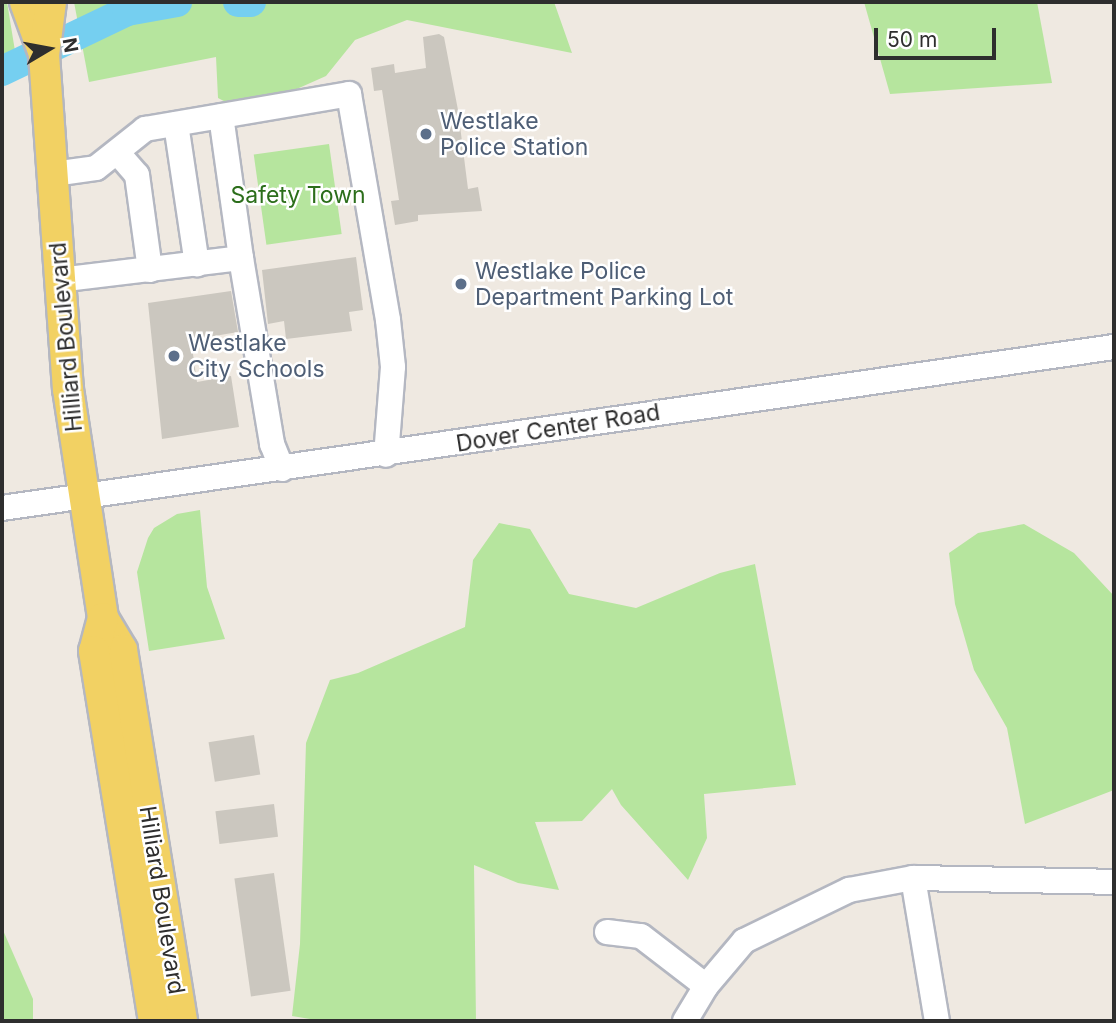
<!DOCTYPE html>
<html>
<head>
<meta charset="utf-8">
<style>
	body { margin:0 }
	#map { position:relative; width:1116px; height:1023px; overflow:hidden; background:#efe9e1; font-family:Inter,sans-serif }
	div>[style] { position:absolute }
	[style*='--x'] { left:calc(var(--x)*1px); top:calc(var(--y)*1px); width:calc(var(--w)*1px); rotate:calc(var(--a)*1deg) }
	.green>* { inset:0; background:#b6e59e; transform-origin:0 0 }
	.river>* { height:30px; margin:-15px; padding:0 15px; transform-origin:15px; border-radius:15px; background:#75cff0 }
	.building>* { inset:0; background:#cbc7bf; transform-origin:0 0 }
	.roads { filter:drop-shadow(2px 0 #b4b7c1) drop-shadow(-2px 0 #b4b7c1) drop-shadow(0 2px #b4b7c1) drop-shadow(0 -2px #b4b7c1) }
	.minor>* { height:24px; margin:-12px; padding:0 12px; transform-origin:12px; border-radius:12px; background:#fff }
	.major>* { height:30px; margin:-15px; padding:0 15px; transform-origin:15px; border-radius:15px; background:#f2d163 }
	.dots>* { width:19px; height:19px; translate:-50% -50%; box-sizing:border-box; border:4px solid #fff; border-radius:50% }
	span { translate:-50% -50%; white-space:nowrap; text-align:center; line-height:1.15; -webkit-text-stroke:5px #fff; paint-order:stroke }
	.service-label { font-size:23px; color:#4e5e75 }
	.left { translate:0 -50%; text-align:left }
	.park-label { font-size:23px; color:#2c6e1b }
	.street-label { font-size:23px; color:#2e2e2e }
	.frame { position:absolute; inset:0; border:4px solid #2e2e2e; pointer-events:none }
	.north { position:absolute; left:14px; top:14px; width:70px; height:70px; -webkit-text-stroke:5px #fff; paint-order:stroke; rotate:80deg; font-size:19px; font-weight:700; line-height:28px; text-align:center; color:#2e2e2e }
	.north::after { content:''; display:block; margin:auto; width:24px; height:32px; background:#2e2e2e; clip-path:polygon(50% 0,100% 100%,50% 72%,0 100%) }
	.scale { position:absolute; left:874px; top:28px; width:122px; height:32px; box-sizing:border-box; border:4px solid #2e2e2e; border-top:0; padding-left:9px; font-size:21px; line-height:24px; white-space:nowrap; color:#2e2e2e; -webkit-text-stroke:5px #fff; paint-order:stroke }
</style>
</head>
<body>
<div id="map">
	<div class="green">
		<div style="clip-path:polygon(2px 2px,7px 2px,15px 51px,2px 71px)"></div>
		<div style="clip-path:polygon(74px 2px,554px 2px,572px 53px,407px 20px,355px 40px,326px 76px,245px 112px,218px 98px,216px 57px,89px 82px)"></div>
		<div style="clip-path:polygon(864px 2px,1037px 2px,1052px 83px,890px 94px)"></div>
		<div style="left:329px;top:144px;width:91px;height:76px;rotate:82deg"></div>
		<div style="clip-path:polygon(200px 510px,207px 587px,225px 639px,149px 651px,137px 572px,148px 538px,154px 528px,177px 514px)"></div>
		<div style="clip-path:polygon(499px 523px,530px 529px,569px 594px,636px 608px,720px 573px,755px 564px,796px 785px,704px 794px,707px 838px,688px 880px,621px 805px,612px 789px,582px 821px,535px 822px,559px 890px,518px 883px,474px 865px,476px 1021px,322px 1021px,292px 1016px,300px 944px,306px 743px,330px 680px,358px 673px,465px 627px,473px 560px)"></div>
		<div style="clip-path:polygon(1024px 524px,1074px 553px,1114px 596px,1114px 790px,1025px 824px,1007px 728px,974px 670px,955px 604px,949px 553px,978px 533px)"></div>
		<div style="clip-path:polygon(2px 928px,33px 999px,33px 1021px,2px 1021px)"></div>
	</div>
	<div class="river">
		<div style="--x:238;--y:2;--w:13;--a:0"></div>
		<div style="--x:2;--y:71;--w:139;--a:-25.6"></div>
		<div style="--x:127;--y:11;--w:51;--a:-10.2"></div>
	</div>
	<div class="building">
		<div style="clip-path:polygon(439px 34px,444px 37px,458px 110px,468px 189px,478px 187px,482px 211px,418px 215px,418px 221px,395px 225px,391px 201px,399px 200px,382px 90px,374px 91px,371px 68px,394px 64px,395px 73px,426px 68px,423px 37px)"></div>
		<div style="clip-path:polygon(356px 257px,363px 310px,349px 312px,352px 331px,286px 339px,284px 321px,268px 324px,262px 270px)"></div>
		<div style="clip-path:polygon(231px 291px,238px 332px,191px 340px,197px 382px,231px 376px,239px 427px,162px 439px,148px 303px)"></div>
		<div style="left:254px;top:735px;width:40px;height:46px;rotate:81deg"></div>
		<div style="left:274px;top:804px;width:33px;height:59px;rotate:83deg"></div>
		<div style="left:274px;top:873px;width:119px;height:40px;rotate:82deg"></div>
	</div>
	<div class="roads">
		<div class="minor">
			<div style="--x:176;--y:124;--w:142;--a:81.5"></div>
			<div style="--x:117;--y:152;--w:30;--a:49"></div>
			<div style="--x:137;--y:175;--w:96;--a:82.2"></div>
			<div style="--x:53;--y:174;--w:43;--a:-7.9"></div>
			<div style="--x:96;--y:168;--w:63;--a:-38.5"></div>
			<div style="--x:145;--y:129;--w:207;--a:-9.7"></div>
			<div style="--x:349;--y:94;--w:229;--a:80.2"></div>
			<div style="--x:388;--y:320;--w:47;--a:83.9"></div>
			<div style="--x:393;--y:367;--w:88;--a:94.5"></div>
			<div style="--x:241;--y:258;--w:189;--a:80.5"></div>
			<div style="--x:272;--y:444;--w:27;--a:68"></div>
			<div style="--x:59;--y:280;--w:183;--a:-6.9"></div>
			<div style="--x:241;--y:258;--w:143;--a:-98"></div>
			<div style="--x:2;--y:508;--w:1124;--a:-8.24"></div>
			<div style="--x:913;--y:878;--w:145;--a:80.5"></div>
			<div style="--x:607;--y:932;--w:34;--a:7"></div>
			<div style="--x:641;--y:936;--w:82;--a:37.6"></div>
			<div style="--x:685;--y:1021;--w:41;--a:-59"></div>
			<div style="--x:706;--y:986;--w:59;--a:-49.8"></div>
			<div style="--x:744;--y:941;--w:117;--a:-25.9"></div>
			<div style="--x:849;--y:890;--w:65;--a:-10.6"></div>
			<div style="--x:913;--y:878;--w:201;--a:1.1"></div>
		</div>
		<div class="major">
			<div style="--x:25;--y:2;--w:55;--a:69.9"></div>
			<div style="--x:51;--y:2;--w:53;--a:97.5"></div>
			<div style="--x:44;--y:55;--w:335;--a:85.9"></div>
			<div style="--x:68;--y:389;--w:232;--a:81.3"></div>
			<div style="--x:103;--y:618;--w:37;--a:59"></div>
			<div style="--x:122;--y:650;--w:376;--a:80.8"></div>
			<div style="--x:103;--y:618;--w:34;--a:105"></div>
			<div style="--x:94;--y:651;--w:375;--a:80.8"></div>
		</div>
	</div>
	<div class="dots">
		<div style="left:426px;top:134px;background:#5c6f8a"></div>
		<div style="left:461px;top:284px;background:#5c6f8a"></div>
		<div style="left:174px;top:356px;background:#5c6f8a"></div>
	</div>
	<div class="service-label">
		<span class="left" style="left:440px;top:134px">Westlake<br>Police Station</span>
		<span class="left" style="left:475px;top:284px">Westlake Police<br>Department Parking Lot</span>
		<span class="left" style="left:188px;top:356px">Westlake<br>City Schools</span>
	</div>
	<div class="park-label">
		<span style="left:298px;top:195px">Safety Town</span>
	</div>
	<div class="street-label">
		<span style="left:66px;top:337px;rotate:-95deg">Hilliard Boulevard</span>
		<span style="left:558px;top:428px;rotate:-9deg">Dover Center Road</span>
		<span style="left:162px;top:900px;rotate:81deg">Hilliard Boulevard</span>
	</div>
	<div class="frame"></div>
	<div class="north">N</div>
	<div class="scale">50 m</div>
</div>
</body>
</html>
